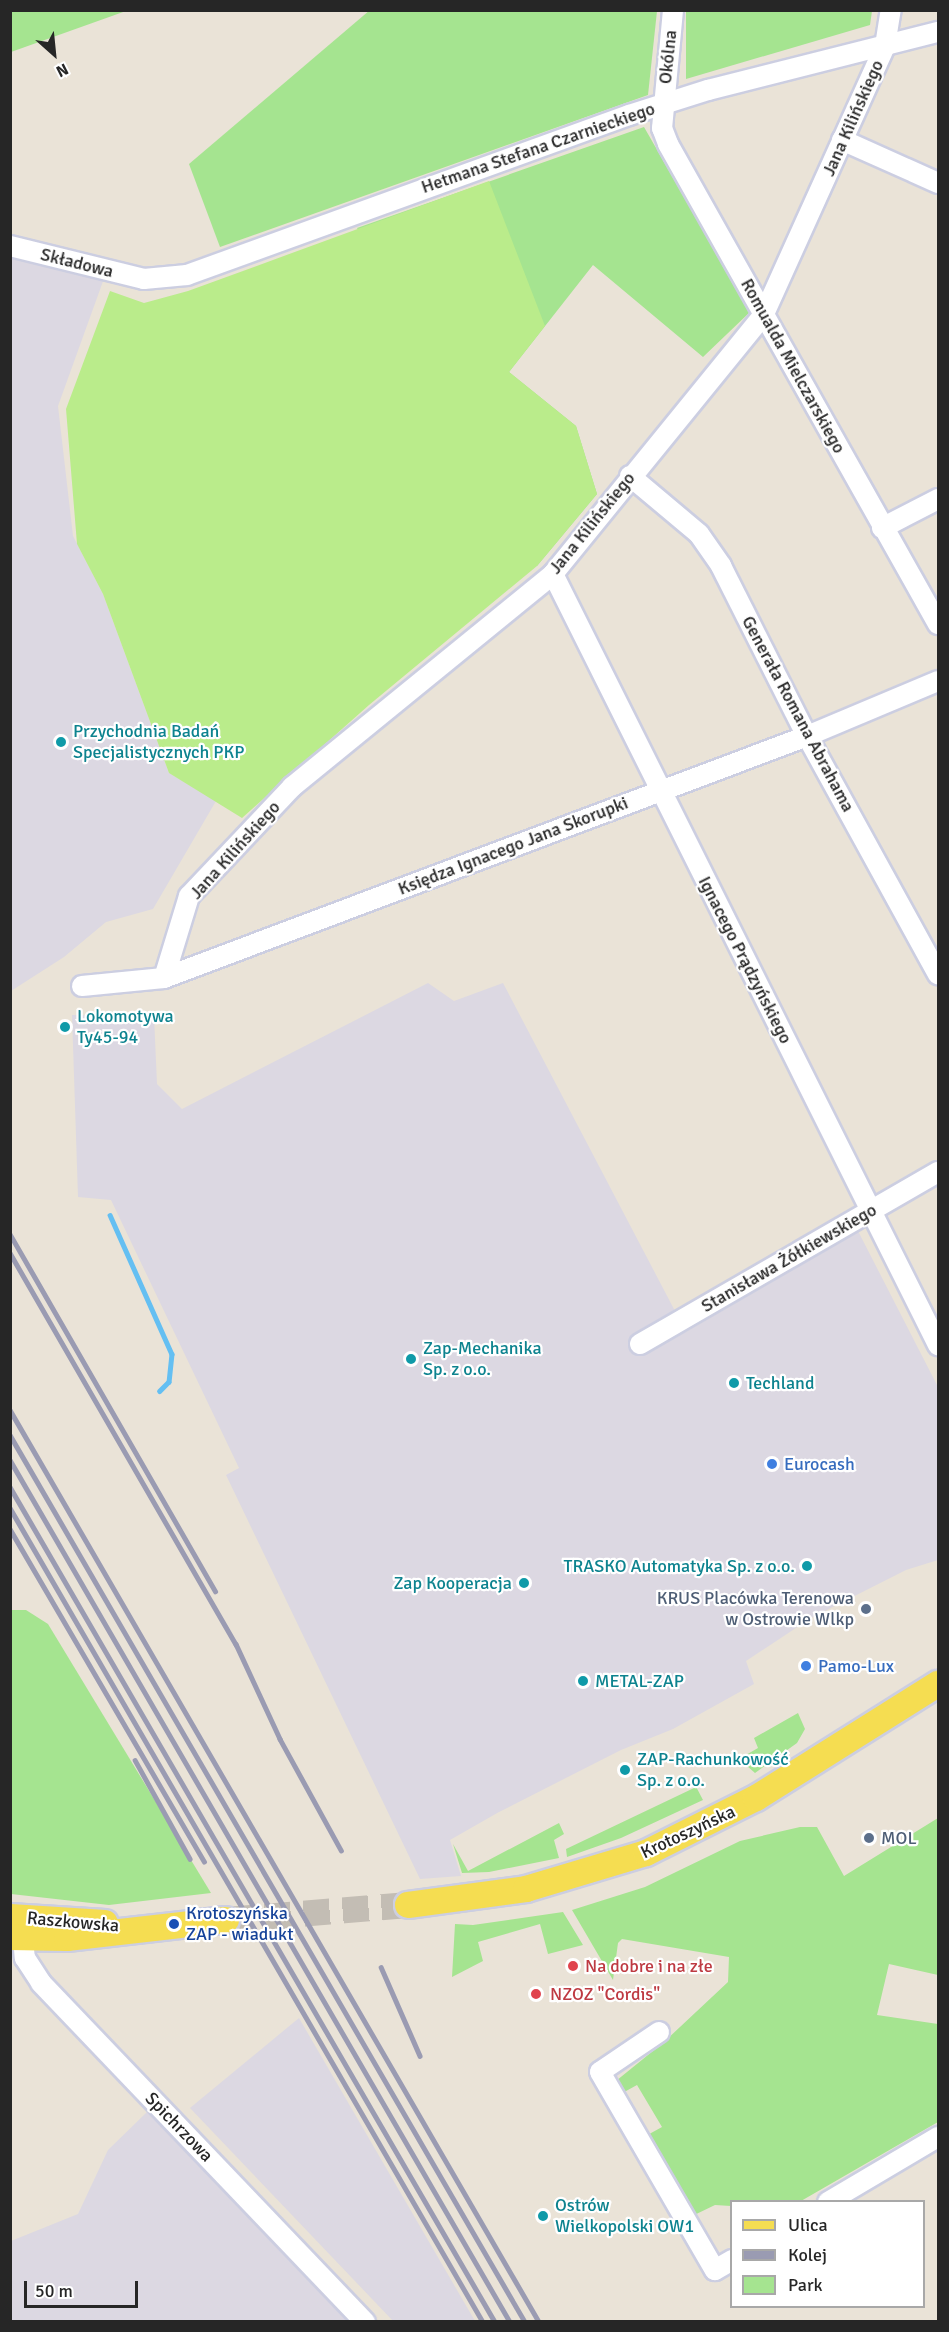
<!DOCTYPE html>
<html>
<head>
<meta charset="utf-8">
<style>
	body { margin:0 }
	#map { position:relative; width:949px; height:2332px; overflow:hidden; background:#eae3d7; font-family:Signika,sans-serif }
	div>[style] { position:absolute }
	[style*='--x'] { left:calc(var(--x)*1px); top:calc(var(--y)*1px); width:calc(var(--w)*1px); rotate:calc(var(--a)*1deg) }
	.industrial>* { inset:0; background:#dcd8e2 }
	.green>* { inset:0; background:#a5e490 }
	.pitch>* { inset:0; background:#baec8b }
	.stream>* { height:4.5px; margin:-2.25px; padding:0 2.25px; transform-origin:2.25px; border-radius:2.25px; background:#64bff2 }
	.major-tunnel>* { height:26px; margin-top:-13px; transform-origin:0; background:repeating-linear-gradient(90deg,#c3bdb4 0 26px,transparent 0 39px) }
	.roads { filter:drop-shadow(2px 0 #cccee1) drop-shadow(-2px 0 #cccee1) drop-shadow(0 2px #cccee1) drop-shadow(0 -2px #cccee1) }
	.minor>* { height:20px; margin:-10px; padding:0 10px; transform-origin:10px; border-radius:10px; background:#fff }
	.major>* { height:26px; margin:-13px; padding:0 13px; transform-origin:13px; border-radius:13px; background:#f5dd51 }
	.rail>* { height:4.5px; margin:-2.25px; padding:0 2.25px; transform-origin:2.25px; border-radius:2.25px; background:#9a9bb2 }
	.dots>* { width:16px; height:16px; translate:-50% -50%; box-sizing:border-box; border:3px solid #fff; border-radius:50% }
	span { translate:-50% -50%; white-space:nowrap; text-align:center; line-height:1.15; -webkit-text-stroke:4.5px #fff; paint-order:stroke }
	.street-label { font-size:18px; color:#262626 }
	.culture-label { font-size:18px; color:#0d838f }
	.left { translate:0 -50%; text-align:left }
	.right { translate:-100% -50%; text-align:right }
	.shop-label { font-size:18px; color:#366cbe }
	.service-label { font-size:18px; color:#4e5e75 }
	.transit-label { font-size:18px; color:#164399 }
	.health-label { font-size:18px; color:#be3a42 }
	.frame { position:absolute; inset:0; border:12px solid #262626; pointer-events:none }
	.legend { position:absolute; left:730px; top:2200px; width:195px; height:108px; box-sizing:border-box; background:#fff; border:2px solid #a8a8a8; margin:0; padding:8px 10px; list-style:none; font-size:18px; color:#262626 }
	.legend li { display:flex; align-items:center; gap:12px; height:30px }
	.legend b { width:30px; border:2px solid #a8a8a8 }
	.north { position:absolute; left:24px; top:24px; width:60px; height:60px; -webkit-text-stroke:4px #fff; paint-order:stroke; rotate:153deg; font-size:16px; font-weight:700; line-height:24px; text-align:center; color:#262626 }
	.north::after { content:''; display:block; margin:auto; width:21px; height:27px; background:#262626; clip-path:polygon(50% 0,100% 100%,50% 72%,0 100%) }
	.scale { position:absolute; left:24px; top:2281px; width:114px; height:27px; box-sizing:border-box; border:3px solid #262626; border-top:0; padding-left:8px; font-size:18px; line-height:21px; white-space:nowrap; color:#262626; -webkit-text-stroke:4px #fff; paint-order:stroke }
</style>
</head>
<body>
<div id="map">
	<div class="industrial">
		<div style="clip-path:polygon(11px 251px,106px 273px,58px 406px,73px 536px,103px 594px,169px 773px,216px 801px,153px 909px,106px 922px,64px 957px,11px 991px)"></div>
		<div style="clip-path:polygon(428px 983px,454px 1001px,503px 983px,686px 1332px,858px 1231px,938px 1387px,938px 1560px,906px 1570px,811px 1618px,746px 1661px,754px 1684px,673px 1729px,621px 1750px,499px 1812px,450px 1840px,461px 1876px,420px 1879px,226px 1475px,239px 1468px,111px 1200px,78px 1197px,72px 1015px,154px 1016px,157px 1084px,182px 1109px)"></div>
		<div style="clip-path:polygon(299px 2018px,475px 2321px,393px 2321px,190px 2108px)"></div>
		<div style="clip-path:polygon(147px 2112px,349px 2321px,11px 2321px,11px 2241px,78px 2214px,108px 2150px)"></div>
	</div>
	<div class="green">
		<div style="clip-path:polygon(11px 10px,126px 10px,126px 11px,11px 52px)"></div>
		<div style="clip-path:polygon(370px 10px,657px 11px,648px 95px,220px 247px,189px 164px)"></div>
		<div style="clip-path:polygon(686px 11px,686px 10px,872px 11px,870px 25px,686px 79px)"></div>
		<div style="clip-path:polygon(644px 127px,750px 312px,703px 357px,593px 265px,509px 372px,576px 426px,597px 494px,537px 566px,357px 228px)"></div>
		<div style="clip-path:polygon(11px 1610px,26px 1610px,48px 1624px,211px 1893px,109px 1905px,11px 1894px)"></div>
		<div style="clip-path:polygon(798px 1713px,805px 1729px,797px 1743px,755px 1773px,739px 1759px,758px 1748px,754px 1738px)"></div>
		<div style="clip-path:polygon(691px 1777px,703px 1800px,621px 1838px,567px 1857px,566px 1849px,694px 1788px)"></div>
		<div style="clip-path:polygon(938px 1818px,938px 1975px,889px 1964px,877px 2015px,938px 2024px,938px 2122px,801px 2201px,732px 2202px,731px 2206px,715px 2205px,688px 2218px,642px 2138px,662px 2127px,637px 2085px,617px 2096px,611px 2085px,664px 2042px,728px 1982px,729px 1957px,622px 1939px,618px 1943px,613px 1980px,572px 1910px,645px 1887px,740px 1841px,800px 1827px,817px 1827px,844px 1876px)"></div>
		<div style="clip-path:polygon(559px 1823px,564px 1834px,554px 1840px,559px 1858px,489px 1872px,462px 1873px,453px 1844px,468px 1871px)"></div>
		<div style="clip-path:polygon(563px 1912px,583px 1945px,548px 1954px,540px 1924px,478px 1942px,483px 1961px,452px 1977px,455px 1924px,473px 1925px)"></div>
	</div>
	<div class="pitch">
		<div style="clip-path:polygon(489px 181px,545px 326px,509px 372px,576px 426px,597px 494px,537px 566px,369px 705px,242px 818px,169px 773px,103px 594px,77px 544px,66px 409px,110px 291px,144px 303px,188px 291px)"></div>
	</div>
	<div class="stream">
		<div style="--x:110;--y:1215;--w:152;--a:66"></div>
		<div style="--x:172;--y:1354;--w:28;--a:96"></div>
		<div style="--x:169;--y:1382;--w:13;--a:135"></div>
	</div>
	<div class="major-tunnel">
		<div style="--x:226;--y:1920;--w:183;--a:-4.7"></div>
	</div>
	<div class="roads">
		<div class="minor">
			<div style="--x:673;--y:10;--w:119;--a:95.3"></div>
			<div style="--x:662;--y:128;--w:17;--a:69"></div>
			<div style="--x:668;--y:144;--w:551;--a:60.64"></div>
			<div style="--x:842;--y:140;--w:105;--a:24.1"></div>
			<div style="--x:10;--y:246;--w:138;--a:13.8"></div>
			<div style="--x:144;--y:279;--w:43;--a:-5.3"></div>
			<div style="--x:187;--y:275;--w:470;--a:-19.9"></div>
			<div style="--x:629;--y:115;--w:83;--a:-17.6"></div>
			<div style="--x:708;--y:90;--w:237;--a:-14.2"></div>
			<div style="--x:630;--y:476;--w:90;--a:40"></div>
			<div style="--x:699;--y:534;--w:39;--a:55"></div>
			<div style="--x:721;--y:566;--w:191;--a:63.2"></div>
			<div style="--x:807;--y:736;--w:272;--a:61.2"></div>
			<div style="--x:882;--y:528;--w:63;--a:-27.4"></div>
			<div style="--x:553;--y:574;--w:862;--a:63.46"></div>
			<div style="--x:164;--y:978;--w:86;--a:-73"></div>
			<div style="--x:189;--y:896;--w:150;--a:-46.6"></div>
			<div style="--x:292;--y:787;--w:337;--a:-39.2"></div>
			<div style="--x:553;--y:574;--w:335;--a:-50.9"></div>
			<div style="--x:764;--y:314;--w:294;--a:-65.7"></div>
			<div style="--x:885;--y:46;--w:36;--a:-81"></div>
			<div style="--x:82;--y:986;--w:82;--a:-5.6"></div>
			<div style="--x:164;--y:978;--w:687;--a:-20.62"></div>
			<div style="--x:807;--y:736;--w:142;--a:-22.8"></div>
			<div style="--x:640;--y:1344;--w:344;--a:-30"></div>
			<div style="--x:22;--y:1926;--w:32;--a:85"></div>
			<div style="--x:25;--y:1958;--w:30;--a:57"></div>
			<div style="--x:41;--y:1983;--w:469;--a:46.3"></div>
			<div style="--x:659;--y:2032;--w:71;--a:145.9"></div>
			<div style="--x:600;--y:2072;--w:229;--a:59.9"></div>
			<div style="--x:715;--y:2270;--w:20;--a:-30"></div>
			<div style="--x:828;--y:2202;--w:128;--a:-30.6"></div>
		</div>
		<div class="major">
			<div style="--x:408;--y:1905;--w:119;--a:-7.7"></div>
			<div style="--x:526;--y:1889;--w:125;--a:-16.7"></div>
			<div style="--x:646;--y:1853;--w:123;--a:-26.6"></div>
			<div style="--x:756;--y:1798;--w:215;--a:-32.1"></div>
			<div style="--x:10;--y:1917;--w:95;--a:3.6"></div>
			<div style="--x:10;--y:1937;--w:57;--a:1"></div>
			<div style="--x:67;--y:1938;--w:160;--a:-6.5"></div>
		</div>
	</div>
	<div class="rail">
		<div style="--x:10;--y:1234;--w:412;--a:60.1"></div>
		<div style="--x:10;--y:1253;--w:452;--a:60"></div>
		<div style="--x:236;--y:1644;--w:105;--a:65.1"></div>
		<div style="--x:280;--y:1739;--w:127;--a:61.2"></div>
		<div style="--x:10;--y:1410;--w:1054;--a:59.88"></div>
		<div style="--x:10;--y:1435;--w:1026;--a:59.86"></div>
		<div style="--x:10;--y:1460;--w:997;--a:59.88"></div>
		<div style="--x:10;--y:1487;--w:966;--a:59.85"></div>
		<div style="--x:10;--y:1508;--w:941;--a:59.84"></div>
		<div style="--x:10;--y:1529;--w:385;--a:59.7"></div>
		<div style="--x:135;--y:1760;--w:113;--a:60.9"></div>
		<div style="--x:381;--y:1967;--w:97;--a:66.3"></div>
	</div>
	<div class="dots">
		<div style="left:61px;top:742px;background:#0f9aa8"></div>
		<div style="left:65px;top:1027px;background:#0f9aa8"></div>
		<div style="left:411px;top:1359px;background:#0f9aa8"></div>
		<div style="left:734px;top:1383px;background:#0f9aa8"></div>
		<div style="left:772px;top:1464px;background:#3f7fe0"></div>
		<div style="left:807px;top:1566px;background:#0f9aa8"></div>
		<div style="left:524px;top:1583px;background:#0f9aa8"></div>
		<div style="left:866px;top:1609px;background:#5c6f8a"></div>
		<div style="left:806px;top:1666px;background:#3f7fe0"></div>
		<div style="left:583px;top:1681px;background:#0f9aa8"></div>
		<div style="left:625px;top:1770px;background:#0f9aa8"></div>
		<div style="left:869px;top:1838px;background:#5c6f8a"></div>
		<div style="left:174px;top:1924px;background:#1a4fb4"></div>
		<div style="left:573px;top:1966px;background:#e0444e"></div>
		<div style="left:536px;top:1994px;background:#e0444e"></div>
		<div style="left:543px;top:2216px;background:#0f9aa8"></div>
	</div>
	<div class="street-label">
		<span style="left:668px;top:57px;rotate:-84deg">Okólna</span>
		<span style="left:853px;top:118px;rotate:-66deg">Jana Kilińskiego</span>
		<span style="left:538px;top:148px;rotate:-19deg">Hetmana Stefana Czarnieckiego</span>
		<span style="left:77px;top:263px;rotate:14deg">Składowa</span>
		<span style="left:793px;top:366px;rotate:61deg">Romualda Mielczarskiego</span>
		<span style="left:592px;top:523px;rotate:-51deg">Jana Kilińskiego</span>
		<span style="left:798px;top:714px;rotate:62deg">Generała Romana Abrahama</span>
		<span style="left:513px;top:846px;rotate:-21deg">Księdza Ignacego Jana Skorupki</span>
		<span style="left:235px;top:850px;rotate:-48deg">Jana Kilińskiego</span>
		<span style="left:745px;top:960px;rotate:63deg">Ignacego Prądzyńskiego</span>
		<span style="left:789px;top:1258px;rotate:-30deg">Stanisława Żółkiewskiego</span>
		<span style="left:688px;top:1832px;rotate:-25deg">Krotoszyńska</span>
		<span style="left:73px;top:1922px;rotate:5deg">Raszkowska</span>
		<span style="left:179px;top:2127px;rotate:46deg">Spichrzowa</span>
	</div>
	<div class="culture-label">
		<span class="left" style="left:73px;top:742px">Przychodnia Badań<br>Specjalistycznych PKP</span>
		<span class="left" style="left:77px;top:1027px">Lokomotywa<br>Ty45-94</span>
		<span class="left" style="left:423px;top:1359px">Zap-Mechanika<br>Sp. z o.o.</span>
		<span class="left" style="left:746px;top:1383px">Techland</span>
		<span class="right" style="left:795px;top:1566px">TRASKO Automatyka Sp. z o.o.</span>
		<span class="right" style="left:512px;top:1583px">Zap Kooperacja</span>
		<span class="left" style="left:595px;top:1681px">METAL-ZAP</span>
		<span class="left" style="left:637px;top:1770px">ZAP-Rachunkowość<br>Sp. z o.o.</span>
		<span class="left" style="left:555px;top:2216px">Ostrów<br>Wielkopolski OW1</span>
	</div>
	<div class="shop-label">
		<span class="left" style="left:784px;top:1464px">Eurocash</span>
		<span class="left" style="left:818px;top:1666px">Pamo-Lux</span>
	</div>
	<div class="service-label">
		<span class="right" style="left:854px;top:1609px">KRUS Placówka Terenowa<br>w Ostrowie Wlkp</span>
		<span class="left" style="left:881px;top:1838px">MOL</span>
	</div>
	<div class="transit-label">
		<span class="left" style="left:186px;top:1924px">Krotoszyńska<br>ZAP - wiadukt</span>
	</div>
	<div class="health-label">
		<span class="left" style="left:585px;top:1966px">Na dobre i na złe</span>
		<span class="left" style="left:550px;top:1994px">NZOZ "Cordis"</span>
	</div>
	<div class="frame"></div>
	<ul class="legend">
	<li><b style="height:8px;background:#f5dd51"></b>Ulica</li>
	<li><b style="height:8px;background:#9a9bb2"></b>Kolej</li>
	<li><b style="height:16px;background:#a5e490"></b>Park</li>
	</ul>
	<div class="north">N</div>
	<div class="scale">50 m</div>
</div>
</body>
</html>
